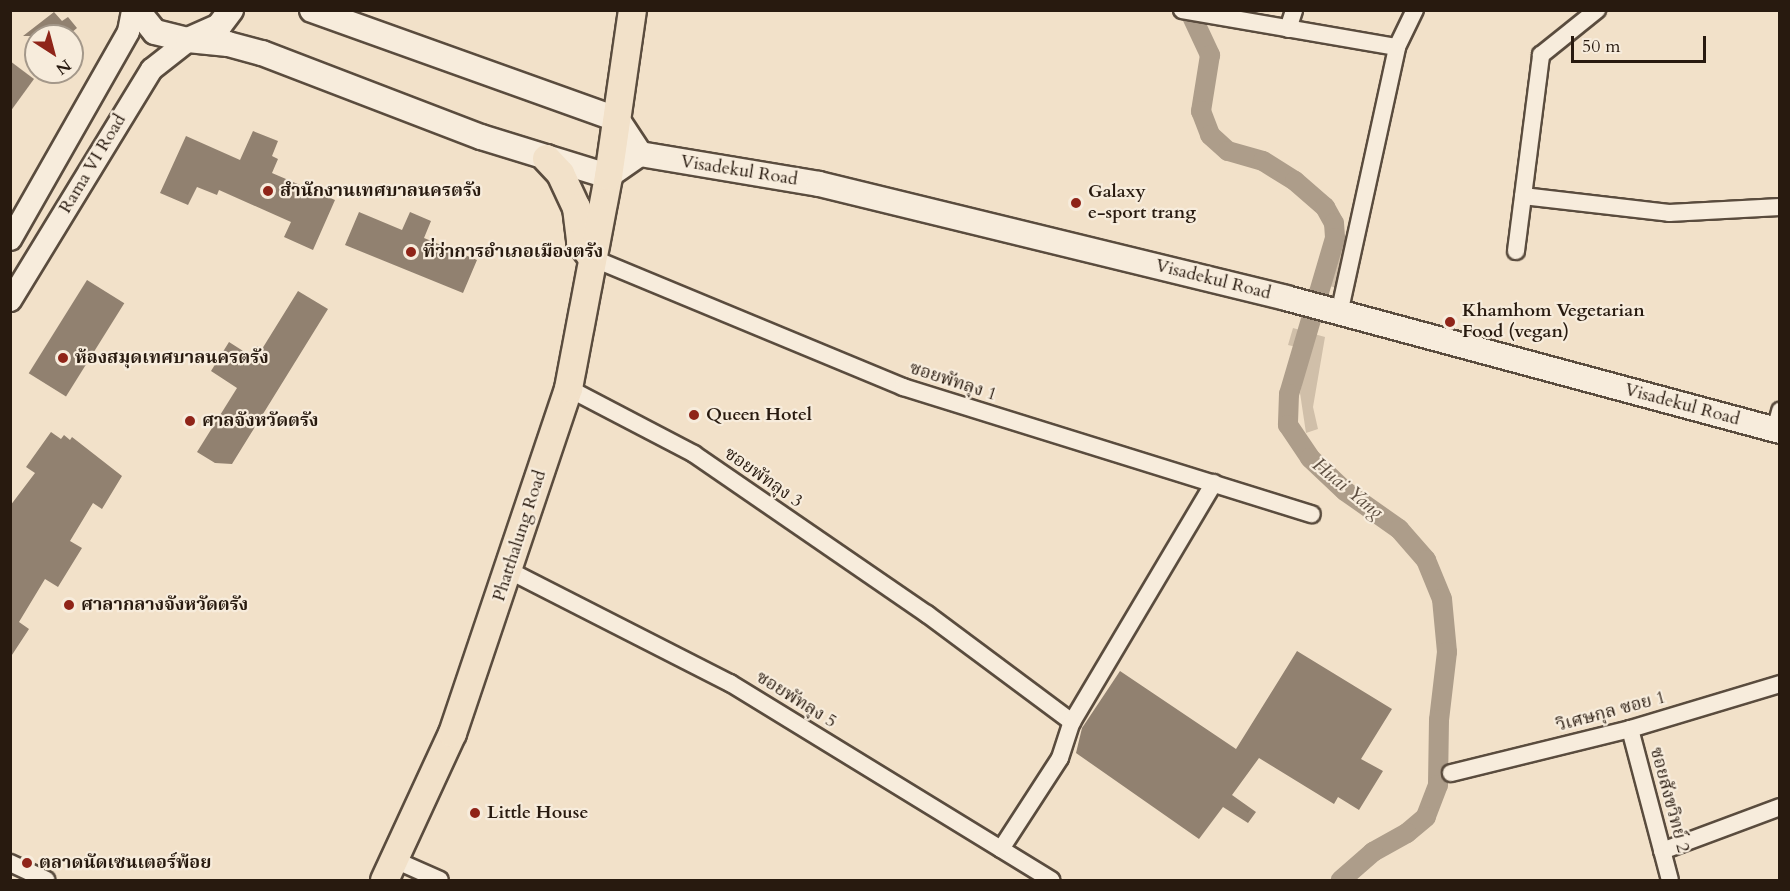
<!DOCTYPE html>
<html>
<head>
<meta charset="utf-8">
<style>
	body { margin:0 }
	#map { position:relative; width:1790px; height:891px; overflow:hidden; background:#f2e1c9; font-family:Cardo,"Noto Serif Thai",serif }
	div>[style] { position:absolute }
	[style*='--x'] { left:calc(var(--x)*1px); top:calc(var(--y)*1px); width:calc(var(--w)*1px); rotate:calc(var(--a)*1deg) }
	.green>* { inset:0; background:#d0bfa9 }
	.canal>* { height:20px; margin:-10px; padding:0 10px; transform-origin:10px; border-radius:10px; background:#ad9d8a }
	.building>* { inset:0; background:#918170; transform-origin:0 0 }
	.roads { filter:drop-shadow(2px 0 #5a4c3e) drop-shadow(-2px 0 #5a4c3e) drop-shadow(0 2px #5a4c3e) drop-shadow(0 -2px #5a4c3e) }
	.minor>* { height:16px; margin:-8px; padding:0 8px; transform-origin:8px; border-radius:8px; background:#f7ecdc }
	.tertiary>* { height:21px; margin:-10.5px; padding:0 10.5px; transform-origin:10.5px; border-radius:10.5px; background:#f7ecdc }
	.secondary>* { height:24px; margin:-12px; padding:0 12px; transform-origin:12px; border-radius:12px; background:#f7ecdc }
	.primary>* { height:27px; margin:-13.5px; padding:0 13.5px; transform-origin:13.5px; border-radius:13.5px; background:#f2e1c9 }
	.dots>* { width:16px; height:16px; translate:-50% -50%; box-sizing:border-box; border:3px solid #f7ecdc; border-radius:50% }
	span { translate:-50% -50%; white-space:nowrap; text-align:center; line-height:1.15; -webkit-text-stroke:4.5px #f7ecdc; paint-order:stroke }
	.street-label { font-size:18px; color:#281a0f }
	.poi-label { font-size:18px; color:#281a0f; font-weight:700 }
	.left { translate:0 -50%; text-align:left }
	.water-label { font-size:20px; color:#5d4e40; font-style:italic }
	.frame { position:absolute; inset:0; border:12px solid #281a0f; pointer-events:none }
	.north { position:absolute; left:24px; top:24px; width:60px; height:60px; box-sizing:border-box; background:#f7ecdc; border:2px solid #a4988a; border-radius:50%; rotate:144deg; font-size:16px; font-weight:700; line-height:24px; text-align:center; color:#281a0f }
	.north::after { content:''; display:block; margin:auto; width:21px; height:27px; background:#8f2418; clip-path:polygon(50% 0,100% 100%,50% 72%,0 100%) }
	.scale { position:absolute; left:1571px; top:36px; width:135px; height:27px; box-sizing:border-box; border:3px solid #281a0f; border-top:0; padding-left:8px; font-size:18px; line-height:21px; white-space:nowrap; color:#281a0f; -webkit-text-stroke:4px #f7ecdc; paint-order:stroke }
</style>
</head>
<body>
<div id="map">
	<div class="green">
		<div style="clip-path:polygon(1339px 235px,1350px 238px,1337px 288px,1314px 282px,1316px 272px,1328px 275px)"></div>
		<div style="clip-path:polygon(1293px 328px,1325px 337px,1313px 407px,1318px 429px,1306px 433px,1300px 393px,1309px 350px,1288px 345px)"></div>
	</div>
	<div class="canal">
		<div style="--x:1189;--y:10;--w:50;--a:65"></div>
		<div style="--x:1210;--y:55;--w:57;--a:99.1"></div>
		<div style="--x:1201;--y:111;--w:26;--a:69"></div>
		<div style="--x:1210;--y:135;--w:24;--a:42"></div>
		<div style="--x:1228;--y:151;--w:36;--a:16"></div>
		<div style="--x:1263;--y:161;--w:38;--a:32"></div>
		<div style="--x:1295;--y:181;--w:40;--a:41"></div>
		<div style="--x:1325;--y:207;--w:18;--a:61"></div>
		<div style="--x:1334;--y:223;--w:15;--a:86"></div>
		<div style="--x:1335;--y:238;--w:163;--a:106.4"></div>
		<div style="--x:1289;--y:394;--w:31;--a:92"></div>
		<div style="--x:1288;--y:425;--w:40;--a:56"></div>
		<div style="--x:1310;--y:458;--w:48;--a:43.3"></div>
		<div style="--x:1345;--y:491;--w:66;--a:35.1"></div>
		<div style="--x:1399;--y:529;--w:41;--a:48.9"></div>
		<div style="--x:1426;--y:560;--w:42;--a:67.7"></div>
		<div style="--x:1442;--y:599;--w:53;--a:84.6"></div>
		<div style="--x:1447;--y:652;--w:68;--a:96.7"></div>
		<div style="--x:1439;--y:720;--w:65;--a:90.9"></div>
		<div style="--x:1438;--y:785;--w:34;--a:111"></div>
		<div style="--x:1426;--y:817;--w:25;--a:140"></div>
		<div style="--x:1407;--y:833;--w:39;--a:151"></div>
		<div style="--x:1373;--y:852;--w:43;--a:138.8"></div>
	</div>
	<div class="building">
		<div style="clip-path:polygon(54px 12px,62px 21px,68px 17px,77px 28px,71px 33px,74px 36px,23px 36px)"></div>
		<div style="clip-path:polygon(10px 61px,34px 79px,10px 112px)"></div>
		<div style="clip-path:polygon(253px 131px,278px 141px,272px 156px,278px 159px,272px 173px,335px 200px,313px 250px,284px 237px,291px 222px,219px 190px,217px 195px,197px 187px,188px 205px,160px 193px,186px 136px,240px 160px)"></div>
		<div style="clip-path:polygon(359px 212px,402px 230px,410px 212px,431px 221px,424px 238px,477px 260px,463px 293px,345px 245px)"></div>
		<div style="left:87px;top:280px;width:44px;height:110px;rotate:32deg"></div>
		<div style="clip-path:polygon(298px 291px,328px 309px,232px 464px,215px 463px,197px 452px,237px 388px,211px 371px,229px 342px,251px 356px,257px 346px,262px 349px)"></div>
		<div style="clip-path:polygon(51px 432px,61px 439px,64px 435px,70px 440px,72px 437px,122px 476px,102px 509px,93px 503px,70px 541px,82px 548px,58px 587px,45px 579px,19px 622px,29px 629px,10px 658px,10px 506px,35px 473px,26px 467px)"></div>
		<div style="clip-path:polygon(1297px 651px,1392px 709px,1361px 759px,1383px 771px,1359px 810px,1338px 797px,1334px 804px,1259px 758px,1232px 795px,1256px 812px,1248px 823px,1223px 807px,1199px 839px,1076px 753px,1082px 728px,1120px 671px,1236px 749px)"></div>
	</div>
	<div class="roads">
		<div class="minor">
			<div style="--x:1182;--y:10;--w:218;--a:9.8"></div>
			<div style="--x:1288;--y:29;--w:20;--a:-72"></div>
			<div style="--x:1523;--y:196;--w:147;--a:6.6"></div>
			<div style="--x:1669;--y:213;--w:111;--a:-3.1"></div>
			<div style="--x:1516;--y:251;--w:198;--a:-82.7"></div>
			<div style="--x:1541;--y:55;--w:72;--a:-38.8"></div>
			<div style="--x:592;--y:258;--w:337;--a:22.5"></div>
			<div style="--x:903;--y:387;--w:428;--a:17.3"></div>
			<div style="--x:1339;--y:314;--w:273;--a:-77.7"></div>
			<div style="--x:1397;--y:47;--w:41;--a:-64.1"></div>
			<div style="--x:568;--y:388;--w:142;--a:27.6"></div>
			<div style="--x:694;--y:454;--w:283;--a:34.5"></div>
			<div style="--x:927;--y:614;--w:181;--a:36.7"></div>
			<div style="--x:1775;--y:430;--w:20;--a:-75"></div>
			<div style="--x:510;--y:571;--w:247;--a:27"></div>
			<div style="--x:730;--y:683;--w:377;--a:31.5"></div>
			<div style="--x:1630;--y:729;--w:156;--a:75.2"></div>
			<div style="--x:1451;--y:773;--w:184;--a:-13.8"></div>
			<div style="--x:1630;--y:729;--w:157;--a:-16.7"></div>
			<div style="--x:1001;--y:849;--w:108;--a:-57"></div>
			<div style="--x:1060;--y:758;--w:38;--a:-72"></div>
			<div style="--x:1072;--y:722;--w:278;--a:-59.3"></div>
			<div style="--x:1662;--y:851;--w:126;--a:-20.4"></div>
			<div style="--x:395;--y:860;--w:49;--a:24"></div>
			<div style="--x:10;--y:863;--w:40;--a:25"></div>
		</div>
		<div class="tertiary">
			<div style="--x:10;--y:239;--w:239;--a:-60.4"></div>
			<div style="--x:128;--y:31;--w:21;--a:-79"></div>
			<div style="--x:10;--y:300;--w:271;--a:-58.6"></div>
			<div style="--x:151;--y:69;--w:47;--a:-38.1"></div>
		</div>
		<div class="secondary">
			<div style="--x:137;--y:10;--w:28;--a:51"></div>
			<div style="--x:155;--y:32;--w:34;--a:14"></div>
			<div style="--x:188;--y:40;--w:34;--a:-24"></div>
			<div style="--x:219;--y:26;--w:20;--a:-53"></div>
			<div style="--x:312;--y:10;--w:324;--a:19.7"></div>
			<div style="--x:617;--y:119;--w:42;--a:56.7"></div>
			<div style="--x:188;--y:40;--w:40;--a:5.7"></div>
			<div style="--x:228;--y:44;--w:35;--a:15"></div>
			<div style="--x:262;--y:53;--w:235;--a:21"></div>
			<div style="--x:481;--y:137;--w:133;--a:17.1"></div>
			<div style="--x:608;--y:176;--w:39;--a:-35"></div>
			<div style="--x:640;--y:154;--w:181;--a:9.5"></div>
			<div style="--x:819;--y:184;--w:481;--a:13.7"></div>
			<div style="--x:1286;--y:298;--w:512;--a:15.07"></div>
		</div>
		<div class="primary">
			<div style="--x:546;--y:158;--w:21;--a:47"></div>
			<div style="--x:560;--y:173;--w:38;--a:65"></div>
			<div style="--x:576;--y:207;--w:35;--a:83"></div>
			<div style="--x:580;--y:242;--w:20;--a:53"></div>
			<div style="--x:384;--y:880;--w:162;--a:-65.2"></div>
			<div style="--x:452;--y:733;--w:364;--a:-71.4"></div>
			<div style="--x:568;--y:388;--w:216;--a:-79.3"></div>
			<div style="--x:608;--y:176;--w:168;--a:-81.8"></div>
		</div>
	</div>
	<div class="dots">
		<div style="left:268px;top:191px;background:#8f2418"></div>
		<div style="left:1076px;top:203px;background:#8f2418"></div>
		<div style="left:411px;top:252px;background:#8f2418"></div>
		<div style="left:1450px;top:322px;background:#8f2418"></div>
		<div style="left:63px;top:358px;background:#8f2418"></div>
		<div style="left:694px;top:415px;background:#8f2418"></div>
		<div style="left:190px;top:421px;background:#8f2418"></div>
		<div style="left:69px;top:605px;background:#8f2418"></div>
		<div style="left:475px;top:813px;background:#8f2418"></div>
		<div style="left:27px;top:863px;background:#8f2418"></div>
	</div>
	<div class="street-label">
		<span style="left:93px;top:164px;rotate:-59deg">Rama VI Road</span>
		<span style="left:739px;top:171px;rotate:9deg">Visadekul Road</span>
		<span style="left:1213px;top:280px;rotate:14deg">Visadekul Road</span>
		<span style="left:953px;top:382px;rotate:18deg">ซอยพัทลุง 1</span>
		<span style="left:1682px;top:405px;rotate:15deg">Visadekul Road</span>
		<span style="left:763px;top:478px;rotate:35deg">ซอยพัทลุง 3</span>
		<span style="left:520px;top:536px;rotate:-72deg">Phatthalung Road</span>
		<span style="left:796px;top:700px;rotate:32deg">ซอยพัทลุง 5</span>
		<span style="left:1611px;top:712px;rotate:-15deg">วิเศษกุล ซอย 1</span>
		<span style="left:1669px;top:800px;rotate:75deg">ซอยสังขวิทย์ 2</span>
	</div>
	<div class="poi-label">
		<span class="left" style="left:280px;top:191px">สำนักงานเทศบาลนครตรัง</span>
		<span class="left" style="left:1088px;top:203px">Galaxy<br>e-sport trang</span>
		<span class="left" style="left:423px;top:252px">ที่ว่าการอำเภอเมืองตรัง</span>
		<span class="left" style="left:1462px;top:322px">Khamhom Vegetarian<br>Food (vegan)</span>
		<span class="left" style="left:75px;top:358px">ห้องสมุดเทศบาลนครตรัง</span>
		<span class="left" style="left:706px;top:415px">Queen Hotel</span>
		<span class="left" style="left:202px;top:421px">ศาลจังหวัดตรัง</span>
		<span class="left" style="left:81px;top:605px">ศาลากลางจังหวัดตรัง</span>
		<span class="left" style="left:487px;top:813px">Little House</span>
		<span class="left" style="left:39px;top:863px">ตลาดนัดเซนเตอร์พ้อย</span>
	</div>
	<div class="water-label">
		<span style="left:1348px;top:488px;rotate:39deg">Huai Yang</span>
	</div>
	<div class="frame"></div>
	<div class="north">N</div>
	<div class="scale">50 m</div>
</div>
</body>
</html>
